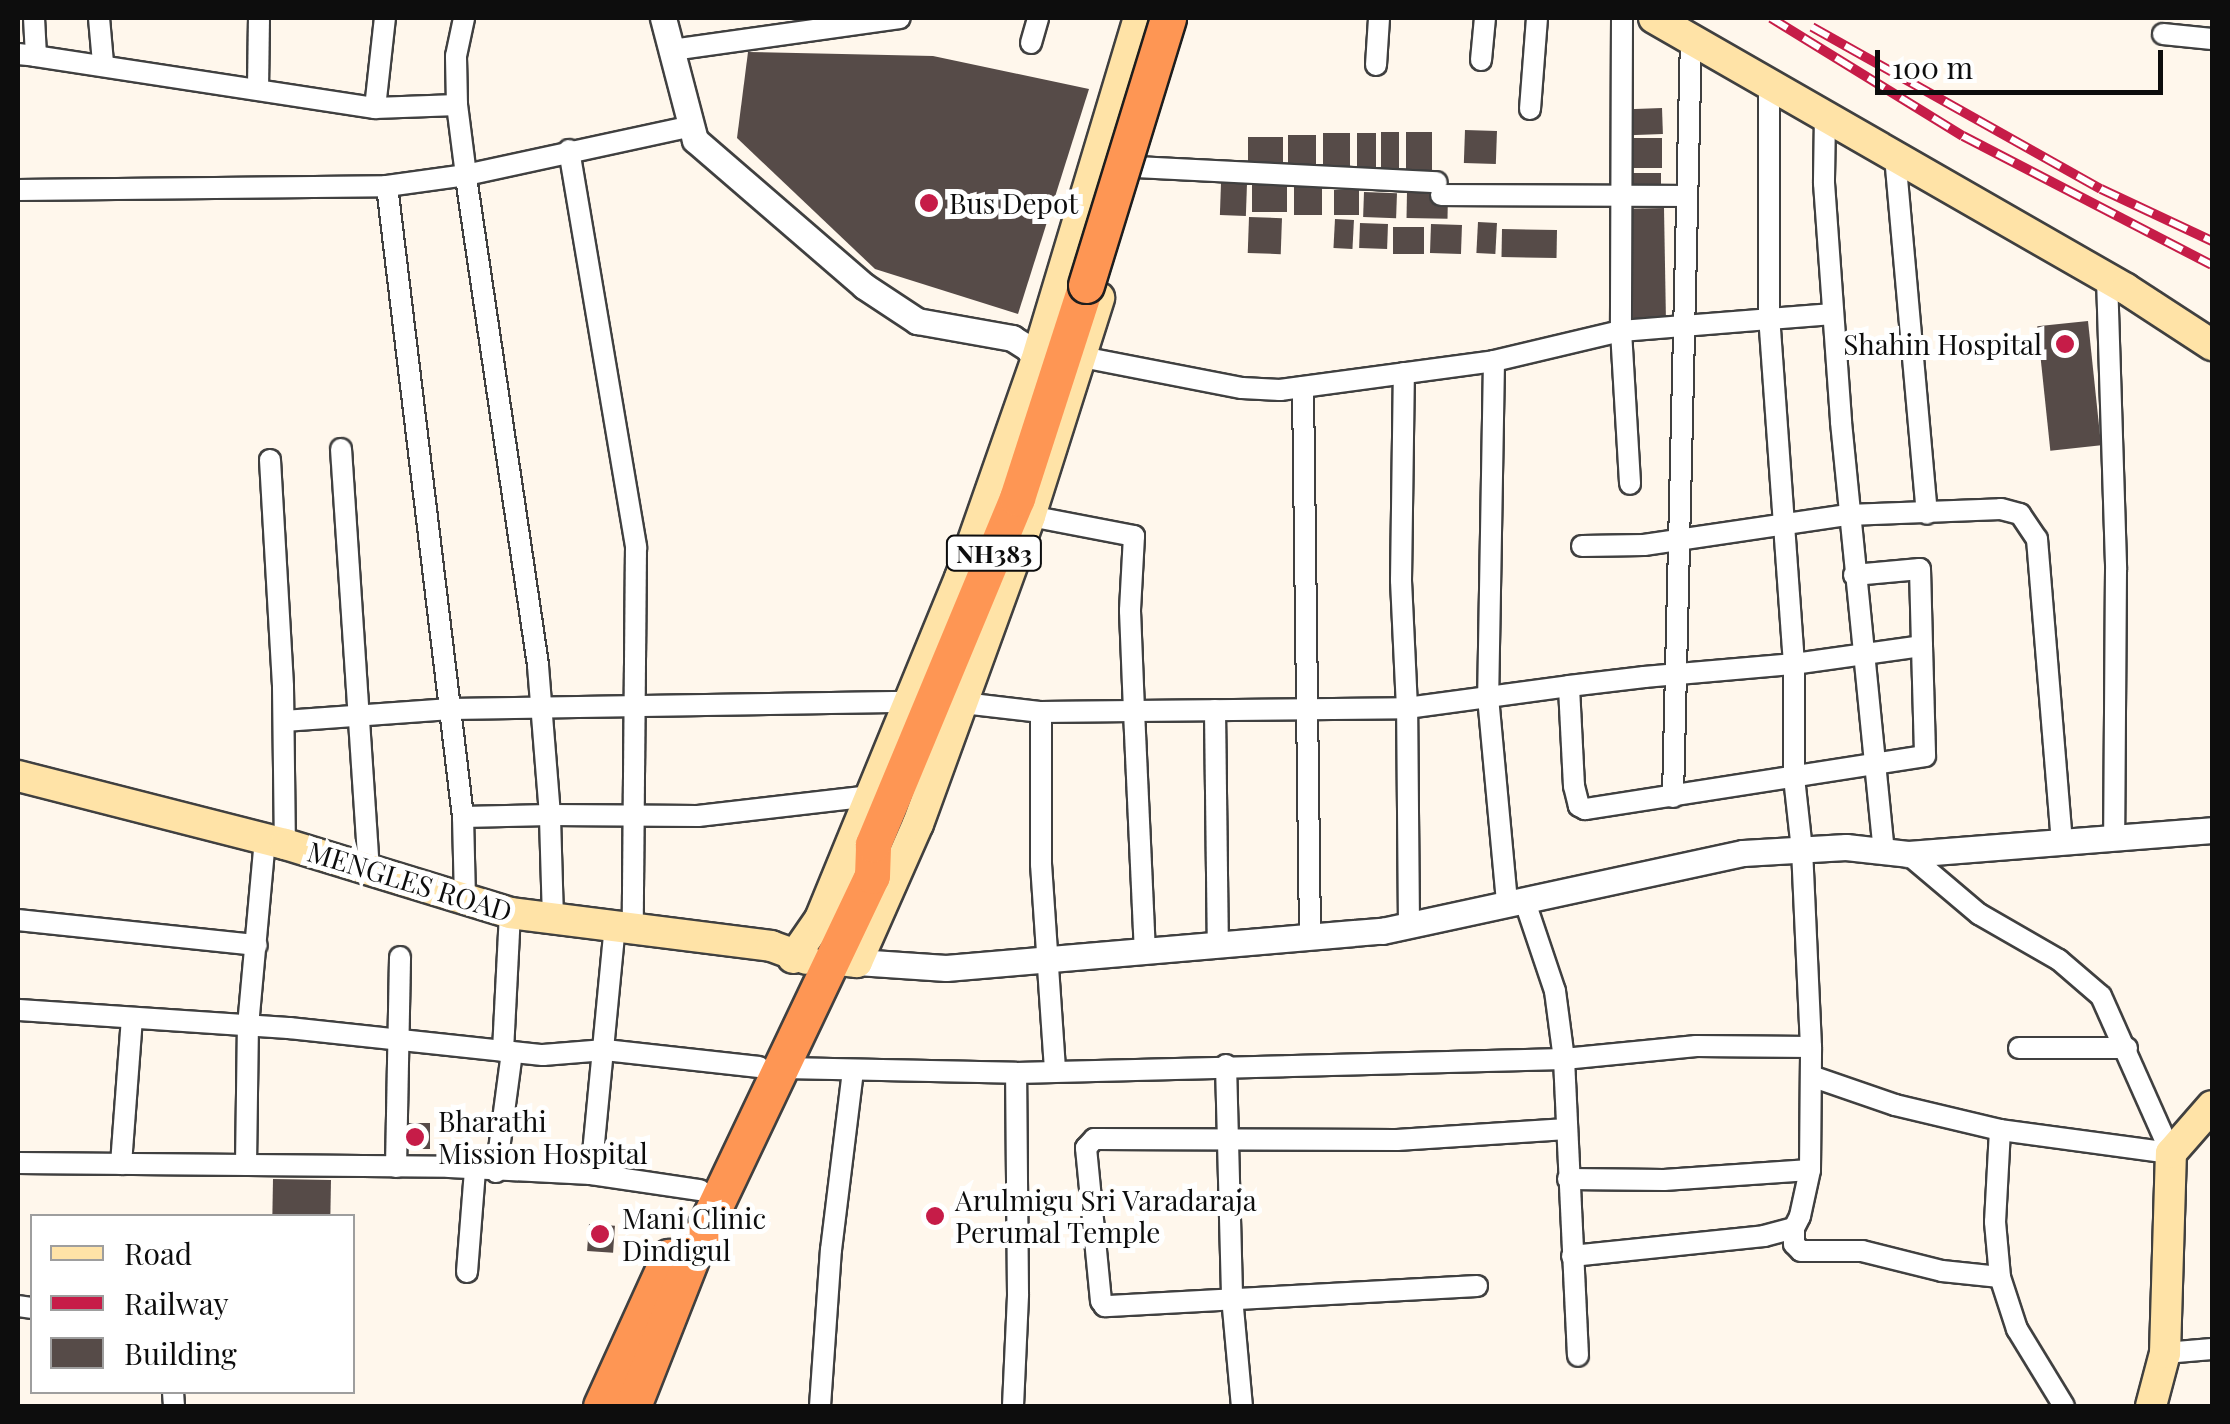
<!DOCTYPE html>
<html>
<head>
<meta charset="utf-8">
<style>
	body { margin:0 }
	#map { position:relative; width:2230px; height:1424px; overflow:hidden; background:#fff7ec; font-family:"Playfair Display",serif }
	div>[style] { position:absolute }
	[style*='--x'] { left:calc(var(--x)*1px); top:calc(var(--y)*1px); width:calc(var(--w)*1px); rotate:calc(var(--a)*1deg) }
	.building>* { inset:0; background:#564b48; transform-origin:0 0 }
	.roads { filter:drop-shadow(2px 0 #404040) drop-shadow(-2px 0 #404040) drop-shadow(0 2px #404040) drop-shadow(0 -2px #404040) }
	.minor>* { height:20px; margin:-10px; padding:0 10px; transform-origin:10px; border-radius:10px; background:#fff }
	.tertiary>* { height:25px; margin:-12.5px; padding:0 12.5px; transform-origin:12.5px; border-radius:12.5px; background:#fff }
	.secondary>* { height:30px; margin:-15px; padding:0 15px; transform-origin:15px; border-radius:15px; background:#ffe3a7 }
	.trunk>* { height:35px; margin:-17.5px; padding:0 17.5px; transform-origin:17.5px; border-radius:17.5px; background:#fe9654 }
	.rail>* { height:10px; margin-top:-5px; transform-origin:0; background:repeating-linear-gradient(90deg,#fff 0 19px,#c61c48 0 38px); box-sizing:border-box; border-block:2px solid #c61c48 }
	.bridges { filter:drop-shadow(2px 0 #1e1e1e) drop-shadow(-2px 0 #1e1e1e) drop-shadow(0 2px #1e1e1e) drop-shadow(0 -2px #1e1e1e) }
	.trunk-bridge>* { height:35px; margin:-17.5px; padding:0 17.5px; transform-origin:17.5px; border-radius:17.5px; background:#fe9654 }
	.dots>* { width:28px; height:28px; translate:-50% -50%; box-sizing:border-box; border:5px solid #fff; border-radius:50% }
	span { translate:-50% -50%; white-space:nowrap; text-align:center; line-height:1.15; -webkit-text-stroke:10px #fff; paint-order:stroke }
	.shield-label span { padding:2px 8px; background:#fff; border:2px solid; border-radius:8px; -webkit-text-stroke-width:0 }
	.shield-label { font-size:25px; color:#0d0d0d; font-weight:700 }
	.poi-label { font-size:28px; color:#0d0d0d }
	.left { translate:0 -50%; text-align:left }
	.right { translate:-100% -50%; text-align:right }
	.street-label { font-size:28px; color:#0d0d0d }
	.frame { position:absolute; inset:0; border:20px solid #0d0d0d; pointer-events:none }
	.legend { position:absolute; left:30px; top:1214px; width:325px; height:180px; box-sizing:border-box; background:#fff; border:2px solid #9e9e9e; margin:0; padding:12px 18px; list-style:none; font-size:30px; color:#0d0d0d }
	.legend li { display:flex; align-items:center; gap:20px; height:50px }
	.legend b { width:50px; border:2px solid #9e9e9e }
	.scale { position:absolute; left:1875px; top:50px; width:288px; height:45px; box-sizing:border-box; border:5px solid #0d0d0d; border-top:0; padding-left:12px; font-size:30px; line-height:35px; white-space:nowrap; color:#0d0d0d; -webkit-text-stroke:8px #fff; paint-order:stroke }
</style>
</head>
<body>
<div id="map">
	<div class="building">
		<div style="clip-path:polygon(748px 52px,933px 56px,1089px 89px,1018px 314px,875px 269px,737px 138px)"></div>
		<div style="left:1662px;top:108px;width:26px;height:34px;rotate:88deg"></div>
		<div style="left:1465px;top:130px;width:32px;height:33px;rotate:2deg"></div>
		<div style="left:1381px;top:132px;width:18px;height:42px"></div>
		<div style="left:1406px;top:132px;width:26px;height:43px"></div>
		<div style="left:1323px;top:133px;width:27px;height:35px"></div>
		<div style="left:1357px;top:133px;width:19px;height:36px"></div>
		<div style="left:1288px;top:135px;width:28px;height:33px"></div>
		<div style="left:1248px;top:137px;width:35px;height:34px"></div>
		<div style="left:1630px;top:138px;width:32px;height:30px"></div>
		<div style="left:1628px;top:173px;width:33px;height:31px"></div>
		<div style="left:1221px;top:183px;width:26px;height:32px;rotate:2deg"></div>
		<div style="left:1252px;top:184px;width:35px;height:28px"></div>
		<div style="left:1294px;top:187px;width:28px;height:28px"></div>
		<div style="left:1334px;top:190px;width:25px;height:25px"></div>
		<div style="left:1407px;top:191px;width:41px;height:27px;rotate:1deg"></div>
		<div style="left:1364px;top:192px;width:33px;height:25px;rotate:2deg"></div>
		<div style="left:1664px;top:208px;width:110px;height:37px;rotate:89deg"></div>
		<div style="left:1249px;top:217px;width:33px;height:36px;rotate:2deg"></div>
		<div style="left:1335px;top:219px;width:19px;height:29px;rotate:3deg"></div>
		<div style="left:1478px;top:222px;width:19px;height:31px;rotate:3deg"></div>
		<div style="left:1360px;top:223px;width:28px;height:25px;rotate:2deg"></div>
		<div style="left:1431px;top:224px;width:31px;height:29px;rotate:2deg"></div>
		<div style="left:1393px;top:227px;width:31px;height:27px"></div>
		<div style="left:1502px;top:229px;width:55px;height:28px;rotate:1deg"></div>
		<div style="left:2088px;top:321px;width:125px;height:51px;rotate:84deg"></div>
		<div style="left:401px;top:1123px;width:29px;height:26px"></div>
		<div style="left:273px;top:1179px;width:58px;height:37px;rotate:1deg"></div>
		<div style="left:589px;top:1224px;width:26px;height:27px;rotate:4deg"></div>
	</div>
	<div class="roads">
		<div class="minor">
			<div style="--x:99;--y:18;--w:45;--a:84.9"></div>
			<div style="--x:1622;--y:18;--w:313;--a:90.2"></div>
			<div style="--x:1621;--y:331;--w:153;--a:86.6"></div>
			<div style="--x:2163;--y:34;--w:49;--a:5.8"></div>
			<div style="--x:1031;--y:43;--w:26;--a:-74"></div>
			<div style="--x:672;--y:50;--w:230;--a:-8"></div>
			<div style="--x:18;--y:54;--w:18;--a:6"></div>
			<div style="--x:36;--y:56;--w:38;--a:-93"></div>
			<div style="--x:1481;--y:60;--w:42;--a:-84.6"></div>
			<div style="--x:1376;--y:65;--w:47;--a:-86.3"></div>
			<div style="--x:258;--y:89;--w:71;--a:-89.2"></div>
			<div style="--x:457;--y:105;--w:49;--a:-91.2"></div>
			<div style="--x:456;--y:56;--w:39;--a:-78"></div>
			<div style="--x:375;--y:108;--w:91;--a:-83.7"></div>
			<div style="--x:1530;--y:109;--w:91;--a:-85.6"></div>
			<div style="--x:1825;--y:116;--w:67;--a:90.9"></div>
			<div style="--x:1824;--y:183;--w:240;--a:85.9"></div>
			<div style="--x:1841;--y:422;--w:431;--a:84.3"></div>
			<div style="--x:569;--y:150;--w:403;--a:80.4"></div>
			<div style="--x:636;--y:547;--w:381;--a:90.5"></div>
			<div style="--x:1895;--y:156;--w:359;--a:84.9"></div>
			<div style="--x:1136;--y:167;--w:301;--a:2.9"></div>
			<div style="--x:387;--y:186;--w:636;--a:83.13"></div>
			<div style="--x:463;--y:817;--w:87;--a:-1.3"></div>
			<div style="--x:550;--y:815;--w:150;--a:-94.6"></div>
			<div style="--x:538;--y:665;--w:495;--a:-98.4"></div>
			<div style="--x:466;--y:175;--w:231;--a:-12.2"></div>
			<div style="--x:18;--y:190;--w:369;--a:-0.6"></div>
			<div style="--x:387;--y:186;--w:80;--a:-7.9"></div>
			<div style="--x:466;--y:175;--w:71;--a:-97.3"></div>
			<div style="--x:457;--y:105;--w:82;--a:177.9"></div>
			<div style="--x:375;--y:108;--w:343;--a:-171.3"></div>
			<div style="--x:1441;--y:195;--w:245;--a:0.2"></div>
			<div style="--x:2107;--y:278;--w:292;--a:88.2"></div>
			<div style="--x:2116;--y:570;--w:268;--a:90.4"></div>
			<div style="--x:1082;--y:357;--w:163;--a:11"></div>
			<div style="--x:1242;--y:388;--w:38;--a:3"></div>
			<div style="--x:1280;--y:390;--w:216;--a:-7.7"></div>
			<div style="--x:1494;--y:361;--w:130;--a:-13.3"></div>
			<div style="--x:1621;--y:331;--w:148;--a:-4.6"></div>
			<div style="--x:1769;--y:319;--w:233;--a:-90"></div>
			<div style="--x:1494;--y:361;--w:336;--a:91"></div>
			<div style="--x:1488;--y:697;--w:207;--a:84.7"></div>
			<div style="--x:1303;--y:387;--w:549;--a:89.27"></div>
			<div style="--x:341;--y:449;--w:421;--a:86.2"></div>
			<div style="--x:270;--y:460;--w:227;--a:86.7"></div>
			<div style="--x:283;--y:687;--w:157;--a:89.3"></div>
			<div style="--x:1030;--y:516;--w:106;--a:10.9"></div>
			<div style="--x:1134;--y:536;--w:75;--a:93.1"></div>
			<div style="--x:1130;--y:611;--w:100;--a:87.7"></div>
			<div style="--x:1134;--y:711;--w:273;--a:-0.6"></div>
			<div style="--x:1407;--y:708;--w:128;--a:-92.7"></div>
			<div style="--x:1401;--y:580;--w:207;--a:-89.2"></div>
			<div style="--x:1582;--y:546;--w:62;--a:-0.9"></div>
			<div style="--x:1644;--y:545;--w:206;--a:-8.4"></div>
			<div style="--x:1848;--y:515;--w:153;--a:-2.2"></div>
			<div style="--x:2001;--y:509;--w:20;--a:15"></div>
			<div style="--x:2020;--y:514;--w:30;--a:56"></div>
			<div style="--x:2037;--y:539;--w:304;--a:85.3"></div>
			<div style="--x:1854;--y:575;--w:66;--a:-5.2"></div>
			<div style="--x:1920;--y:569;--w:77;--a:88.5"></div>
			<div style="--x:963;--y:703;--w:79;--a:6.6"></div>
			<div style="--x:1041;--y:712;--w:93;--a:-0.6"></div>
			<div style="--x:1134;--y:711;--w:240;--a:87.4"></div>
			<div style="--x:1215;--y:710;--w:235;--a:89.3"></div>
			<div style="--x:1041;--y:712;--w:152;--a:90"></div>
			<div style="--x:1041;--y:864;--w:207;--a:86.1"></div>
			<div style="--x:284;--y:721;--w:167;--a:-4.1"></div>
			<div style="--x:451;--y:709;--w:458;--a:-0.9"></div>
			<div style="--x:1673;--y:797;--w:758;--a:-88.64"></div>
			<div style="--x:463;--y:817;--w:84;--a:88.6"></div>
			<div style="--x:1908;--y:854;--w:93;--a:40.2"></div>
			<div style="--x:1979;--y:914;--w:92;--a:29.9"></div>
			<div style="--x:2059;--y:960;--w:55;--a:40.6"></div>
			<div style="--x:2101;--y:996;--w:172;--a:66"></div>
			<div style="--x:1524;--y:899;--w:97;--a:71.4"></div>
			<div style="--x:1555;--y:991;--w:69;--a:82.5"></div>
			<div style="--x:1564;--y:1059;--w:297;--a:87.3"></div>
			<div style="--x:553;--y:919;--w:104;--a:-91.7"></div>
			<div style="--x:550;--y:815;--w:148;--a:0.4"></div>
			<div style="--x:698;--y:816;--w:174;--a:-6.6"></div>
			<div style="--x:18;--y:920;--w:240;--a:6"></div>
			<div style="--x:1409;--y:925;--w:217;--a:-90.5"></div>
			<div style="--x:1407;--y:708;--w:163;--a:-7.7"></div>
			<div style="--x:1569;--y:686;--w:76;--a:-6.8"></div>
			<div style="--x:1644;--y:677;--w:151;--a:-5"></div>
			<div style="--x:1794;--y:664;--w:129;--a:-8"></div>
			<div style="--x:1922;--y:646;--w:110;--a:88.4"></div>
			<div style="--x:1925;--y:756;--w:344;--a:171.1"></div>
			<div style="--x:1585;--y:809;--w:7;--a:-153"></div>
			<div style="--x:1579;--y:806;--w:21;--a:-104"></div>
			<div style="--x:1574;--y:786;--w:100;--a:-92.9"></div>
			<div style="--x:18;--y:1010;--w:272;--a:3.8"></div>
			<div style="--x:289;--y:1028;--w:255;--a:6.1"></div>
			<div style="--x:543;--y:1055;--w:62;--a:-4.6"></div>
			<div style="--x:605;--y:1050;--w:155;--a:6.3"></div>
			<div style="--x:2019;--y:1048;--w:108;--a:0"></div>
			<div style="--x:503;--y:1051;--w:138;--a:-87.1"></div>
			<div style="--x:1226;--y:1065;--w:232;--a:88.5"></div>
			<div style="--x:1232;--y:1297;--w:109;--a:84.8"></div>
			<div style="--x:784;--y:1068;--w:232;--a:1.2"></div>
			<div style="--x:1016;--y:1073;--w:548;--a:-1.46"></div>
			<div style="--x:1564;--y:1059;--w:133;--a:-5.6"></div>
			<div style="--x:1696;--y:1046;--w:115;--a:0.5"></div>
			<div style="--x:1811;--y:1076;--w:89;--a:19"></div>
			<div style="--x:1895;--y:1105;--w:108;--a:13.4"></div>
			<div style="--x:2000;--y:1130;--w:173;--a:7.7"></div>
			<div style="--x:2000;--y:1130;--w:92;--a:93.1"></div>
			<div style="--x:1995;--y:1222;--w:55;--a:84.8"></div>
			<div style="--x:2000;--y:1277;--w:55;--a:71.9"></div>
			<div style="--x:2017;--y:1329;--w:90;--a:58.6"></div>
			<div style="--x:18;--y:1163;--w:431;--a:0.5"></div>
			<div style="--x:449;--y:1167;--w:142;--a:2.8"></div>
			<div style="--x:591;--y:1174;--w:110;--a:8.4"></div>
			<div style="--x:121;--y:1164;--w:145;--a:-85.7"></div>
			<div style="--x:246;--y:1165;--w:139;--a:-89.2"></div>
			<div style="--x:248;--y:1026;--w:188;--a:-84.8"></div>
			<div style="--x:396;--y:1167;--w:210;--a:-88.9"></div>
			<div style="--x:496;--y:1172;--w:121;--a:-82.4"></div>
			<div style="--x:591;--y:1174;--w:250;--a:-84.5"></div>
			<div style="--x:1568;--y:1179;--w:96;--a:0.6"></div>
			<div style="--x:1664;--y:1180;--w:146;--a:-3.9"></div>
			<div style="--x:1794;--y:1228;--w:16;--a:90"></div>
			<div style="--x:1794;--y:1244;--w:10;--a:45"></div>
			<div style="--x:1801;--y:1251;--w:61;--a:0"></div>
			<div style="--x:1862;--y:1251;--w:82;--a:14"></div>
			<div style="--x:1942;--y:1271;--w:58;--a:5.9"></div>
			<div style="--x:1572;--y:1256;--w:193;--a:-5.9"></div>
			<div style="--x:1764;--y:1236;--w:31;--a:-15"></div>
			<div style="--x:1794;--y:1228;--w:13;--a:-63"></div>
			<div style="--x:1800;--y:1216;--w:47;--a:-77.7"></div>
			<div style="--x:1810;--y:1170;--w:123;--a:-89.5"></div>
			<div style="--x:1811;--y:1047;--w:197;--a:-92.6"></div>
			<div style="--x:1802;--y:850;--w:72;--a:-96.3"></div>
			<div style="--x:1794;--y:778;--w:114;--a:-90"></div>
			<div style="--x:1794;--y:664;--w:346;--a:-94.1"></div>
			<div style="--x:1769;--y:319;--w:64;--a:-4.5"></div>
			<div style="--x:467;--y:1272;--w:102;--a:-85.5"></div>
			<div style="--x:1477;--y:1286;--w:373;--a:176.9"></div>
			<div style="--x:1105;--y:1306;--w:6;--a:-129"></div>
			<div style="--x:1101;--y:1301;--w:154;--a:-95.6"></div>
			<div style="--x:1086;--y:1148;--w:12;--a:-48"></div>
			<div style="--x:1094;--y:1139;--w:303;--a:0.2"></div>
			<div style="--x:1397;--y:1140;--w:170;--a:-3.7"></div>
			<div style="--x:18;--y:1306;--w:14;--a:8"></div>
			<div style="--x:2165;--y:1353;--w:47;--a:-4.9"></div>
			<div style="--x:173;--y:1392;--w:14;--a:86"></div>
			<div style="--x:820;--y:1406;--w:156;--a:-86"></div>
			<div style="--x:831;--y:1250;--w:179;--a:-83"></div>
			<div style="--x:1013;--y:1406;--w:112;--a:-87.4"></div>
			<div style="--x:1018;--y:1294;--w:221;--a:-90.5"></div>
		</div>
		<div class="tertiary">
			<div style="--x:663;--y:18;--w:126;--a:75.3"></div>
			<div style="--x:695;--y:140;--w:223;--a:40.8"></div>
			<div style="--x:864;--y:286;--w:64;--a:33.4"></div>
			<div style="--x:917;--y:321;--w:97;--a:10.1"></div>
			<div style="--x:1012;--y:338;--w:19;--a:32"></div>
			<div style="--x:1028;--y:348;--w:15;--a:58"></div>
			<div style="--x:857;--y:962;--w:89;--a:3.9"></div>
			<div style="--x:946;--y:968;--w:438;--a:-4.9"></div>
			<div style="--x:1382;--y:931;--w:369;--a:-12.2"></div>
			<div style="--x:1743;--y:853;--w:103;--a:-3.3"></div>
			<div style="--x:1846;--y:847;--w:62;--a:6.4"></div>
			<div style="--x:1908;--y:854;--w:305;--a:-4.5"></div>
		</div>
		<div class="secondary">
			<div style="--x:1654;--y:18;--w:544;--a:29.86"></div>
			<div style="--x:2126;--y:289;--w:103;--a:33.1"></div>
			<div style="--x:18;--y:776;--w:276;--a:14.3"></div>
			<div style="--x:285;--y:844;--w:235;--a:17"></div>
			<div style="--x:510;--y:913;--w:263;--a:7.2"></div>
			<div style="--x:771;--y:946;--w:37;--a:20"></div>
			<div style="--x:793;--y:958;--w:47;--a:-55.3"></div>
			<div style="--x:820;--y:919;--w:369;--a:-67.7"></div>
			<div style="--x:960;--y:578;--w:230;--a:-70.7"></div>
			<div style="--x:1036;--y:361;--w:358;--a:-73.3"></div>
			<div style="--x:831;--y:959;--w:26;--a:7"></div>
			<div style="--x:857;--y:962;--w:151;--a:-66.2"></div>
			<div style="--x:918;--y:824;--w:328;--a:-70"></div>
			<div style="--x:1030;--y:516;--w:229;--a:-72.4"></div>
			<div style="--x:2151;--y:1406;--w:55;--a:-75.2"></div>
			<div style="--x:2165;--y:1353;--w:200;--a:-88.3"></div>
			<div style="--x:2171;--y:1153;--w:62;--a:-48.9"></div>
		</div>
		<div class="trunk">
			<div style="--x:601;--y:1406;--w:164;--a:-65.5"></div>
			<div style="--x:633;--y:1406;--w:172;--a:-68.5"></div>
			<div style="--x:696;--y:1246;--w:410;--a:-64.6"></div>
			<div style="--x:872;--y:876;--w:32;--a:-88"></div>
			<div style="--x:873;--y:844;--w:375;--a:-67.4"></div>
			<div style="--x:1017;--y:498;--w:224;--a:-72.1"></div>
		</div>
	</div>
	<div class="rail">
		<div style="--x:1771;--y:18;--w:225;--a:31.6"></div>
		<div style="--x:1963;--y:136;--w:280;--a:27.4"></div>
		<div style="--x:1812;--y:27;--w:331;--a:29.3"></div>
		<div style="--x:2101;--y:189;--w:123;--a:25.1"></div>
	</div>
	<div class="bridges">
		<div class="trunk-bridge">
			<div style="--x:1086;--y:285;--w:279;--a:-72.9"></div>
		</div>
	</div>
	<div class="dots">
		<div style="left:929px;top:203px;background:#c61c48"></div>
		<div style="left:2065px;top:344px;background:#c61c48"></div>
		<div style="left:415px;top:1137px;background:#c61c48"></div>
		<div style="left:935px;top:1216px;background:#c61c48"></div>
		<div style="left:600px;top:1234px;background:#c61c48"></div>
	</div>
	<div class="shield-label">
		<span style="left:994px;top:553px">NH383</span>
	</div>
	<div class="poi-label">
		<span class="left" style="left:949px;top:203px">Bus Depot</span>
		<span class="right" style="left:2042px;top:344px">Shahin Hospital</span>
		<span class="left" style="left:438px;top:1137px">Bharathi<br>Mission Hospital</span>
		<span class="left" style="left:955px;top:1216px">Arulmigu Sri Varadaraja<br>Perumal Temple</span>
		<span class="left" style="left:622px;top:1234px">Mani Clinic<br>Dindigul</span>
	</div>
	<div class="street-label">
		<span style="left:410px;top:881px;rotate:17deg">MENGLES ROAD</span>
	</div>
	<div class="frame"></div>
	<ul class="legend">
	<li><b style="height:12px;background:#ffe3a7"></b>Road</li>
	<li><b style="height:12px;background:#c61c48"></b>Railway</li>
	<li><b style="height:28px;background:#564b48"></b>Building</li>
	</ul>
	<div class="scale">100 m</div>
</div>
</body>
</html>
